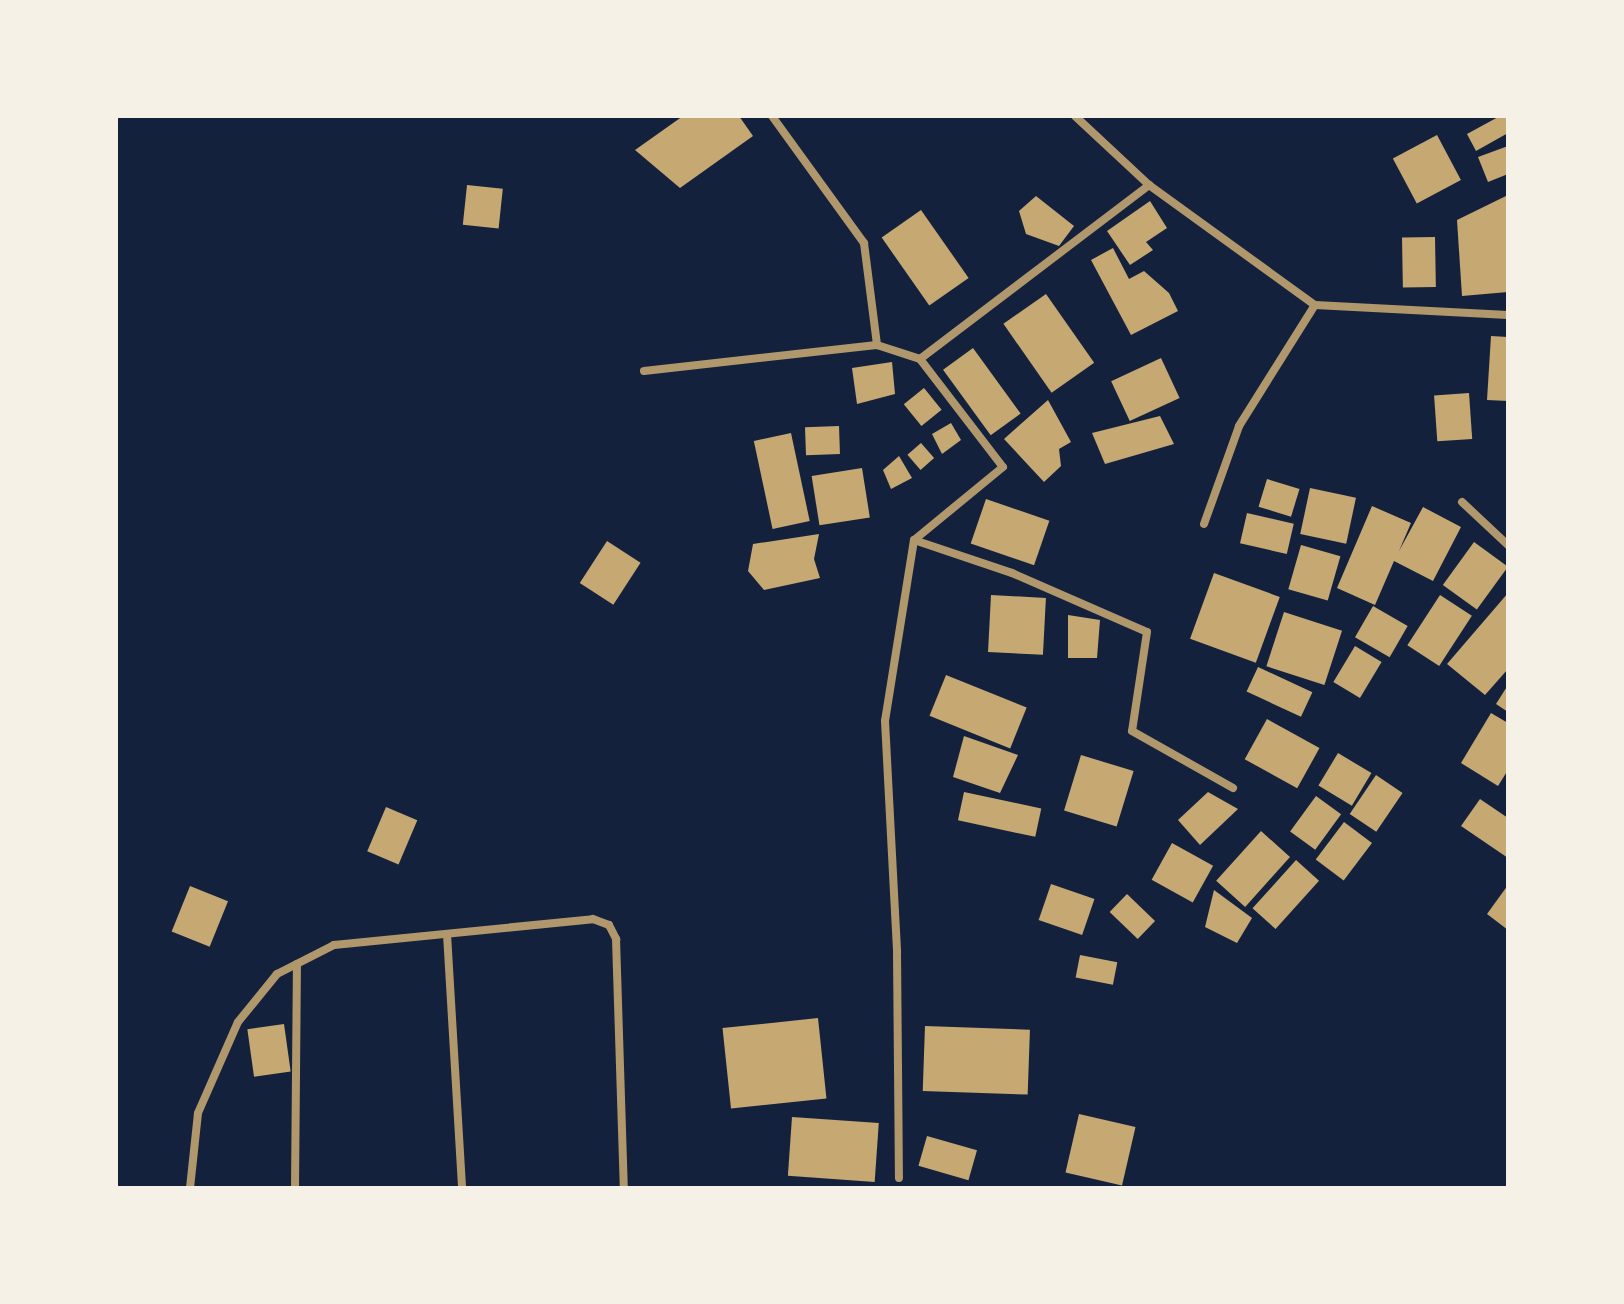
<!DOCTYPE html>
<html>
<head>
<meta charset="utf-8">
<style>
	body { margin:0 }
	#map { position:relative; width:1624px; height:1304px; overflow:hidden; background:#14213d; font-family:"Zilla Slab",serif }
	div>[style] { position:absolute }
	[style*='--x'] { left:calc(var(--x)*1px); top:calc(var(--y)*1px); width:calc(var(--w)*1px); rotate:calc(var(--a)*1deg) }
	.building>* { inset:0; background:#c6a872; transform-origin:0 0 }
	.minor>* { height:8px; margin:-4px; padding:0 4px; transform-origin:4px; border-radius:4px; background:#b1986c }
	span { translate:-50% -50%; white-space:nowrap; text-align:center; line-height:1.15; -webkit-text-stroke:8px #f6f1e7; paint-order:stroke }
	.frame { position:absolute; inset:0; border:118px solid #f6f1e7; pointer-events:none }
</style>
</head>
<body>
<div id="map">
	<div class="building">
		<div style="clip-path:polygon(683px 116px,739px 116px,753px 136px,680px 188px,635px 150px)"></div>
		<div style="clip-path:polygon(1500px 116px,1508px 116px,1508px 133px,1476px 151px,1467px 134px)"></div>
		<div style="left:1437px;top:135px;width:51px;height:50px;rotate:62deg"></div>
		<div style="clip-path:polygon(1508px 146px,1508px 174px,1488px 182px,1478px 157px)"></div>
		<div style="left:467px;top:185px;width:36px;height:40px;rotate:6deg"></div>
		<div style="clip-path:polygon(1508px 195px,1508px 292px,1462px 296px,1457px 220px)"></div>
		<div style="clip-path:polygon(1036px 196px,1074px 226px,1059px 246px,1026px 234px,1019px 211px)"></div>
		<div style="clip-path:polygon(1150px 201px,1167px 228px,1146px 242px,1153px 250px,1130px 265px,1107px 231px)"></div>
		<div style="left:921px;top:210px;width:83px;height:48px;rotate:55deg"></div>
		<div style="left:1435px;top:237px;width:50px;height:33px;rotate:89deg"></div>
		<div style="clip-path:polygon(1113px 248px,1129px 279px,1144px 271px,1169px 293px,1178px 311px,1131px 335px,1091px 260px)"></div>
		<div style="left:1046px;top:294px;width:84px;height:52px;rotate:55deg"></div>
		<div style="clip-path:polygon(1491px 336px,1508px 337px,1508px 401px,1487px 400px)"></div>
		<div style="left:973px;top:348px;width:81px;height:37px;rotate:54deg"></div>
		<div style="left:1161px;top:358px;width:44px;height:55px;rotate:65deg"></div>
		<div style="clip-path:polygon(892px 362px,895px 394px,857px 404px,852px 368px)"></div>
		<div style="left:924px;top:388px;width:28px;height:26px;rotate:51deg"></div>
		<div style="left:1469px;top:393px;width:46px;height:35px;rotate:86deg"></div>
		<div style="clip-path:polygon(1048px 400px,1071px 442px,1059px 449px,1061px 466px,1044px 482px,1004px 439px)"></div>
		<div style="clip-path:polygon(1160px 416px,1174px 444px,1105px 464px,1092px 433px)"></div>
		<div style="clip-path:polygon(951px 423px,961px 440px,942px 454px,932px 434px)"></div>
		<div style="left:839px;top:426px;width:28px;height:34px;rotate:88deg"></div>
		<div style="left:791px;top:433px;width:90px;height:38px;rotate:78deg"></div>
		<div style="left:921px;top:443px;width:20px;height:18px;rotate:49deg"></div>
		<div style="clip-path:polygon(899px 456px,912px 478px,891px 489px,883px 470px)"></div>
		<div style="left:862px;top:468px;width:50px;height:51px;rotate:81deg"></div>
		<div style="left:1267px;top:479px;width:34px;height:29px;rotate:17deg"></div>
		<div style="left:1310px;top:488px;width:47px;height:47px;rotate:12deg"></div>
		<div style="left:986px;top:499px;width:67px;height:47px;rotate:19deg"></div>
		<div style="clip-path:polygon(1372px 506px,1411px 523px,1399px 551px,1423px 507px,1461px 527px,1433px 581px,1394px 561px,1375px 605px,1337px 588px)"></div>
		<div style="left:1247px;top:513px;width:48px;height:31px;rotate:13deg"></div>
		<div style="clip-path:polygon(819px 534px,814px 559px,820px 578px,764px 590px,748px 571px,753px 544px)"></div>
		<div style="left:607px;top:541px;width:40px;height:50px;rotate:33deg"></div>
		<div style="left:1474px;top:542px;width:42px;height:53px;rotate:36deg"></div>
		<div style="left:1301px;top:545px;width:41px;height:46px;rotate:16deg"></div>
		<div style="left:1214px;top:573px;width:70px;height:70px;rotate:20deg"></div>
		<div style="clip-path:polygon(1508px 593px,1508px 669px,1485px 695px,1447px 664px)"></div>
		<div style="left:991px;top:595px;width:55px;height:57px;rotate:3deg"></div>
		<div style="left:1440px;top:595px;width:38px;height:60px;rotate:33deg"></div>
		<div style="left:1373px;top:606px;width:40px;height:36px;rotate:30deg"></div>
		<div style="left:1284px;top:612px;width:61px;height:57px;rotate:18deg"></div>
		<div style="clip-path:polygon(1068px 615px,1100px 620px,1097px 658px,1068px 658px)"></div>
		<div style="left:1355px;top:646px;width:31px;height:42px;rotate:31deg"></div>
		<div style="left:1258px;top:667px;width:60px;height:27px;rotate:25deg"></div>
		<div style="left:946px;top:675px;width:87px;height:44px;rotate:22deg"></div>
		<div style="clip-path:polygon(1508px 685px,1508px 712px,1496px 704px)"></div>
		<div style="clip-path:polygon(1491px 713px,1508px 723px,1508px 770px,1498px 786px,1461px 763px)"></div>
		<div style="left:1267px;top:719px;width:60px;height:46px;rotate:29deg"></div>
		<div style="clip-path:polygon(964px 736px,1018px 755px,1000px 793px,953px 777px)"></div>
		<div style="left:1338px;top:753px;width:39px;height:38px;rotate:31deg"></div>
		<div style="left:1081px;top:755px;width:55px;height:58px;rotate:17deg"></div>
		<div style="left:1376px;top:775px;width:32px;height:47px;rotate:34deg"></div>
		<div style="left:964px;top:792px;width:79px;height:29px;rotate:12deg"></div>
		<div style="clip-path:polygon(1208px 792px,1238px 809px,1200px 845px,1178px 820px)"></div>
		<div style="left:1316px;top:796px;width:31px;height:44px;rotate:36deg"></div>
		<div style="clip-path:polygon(1480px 799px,1508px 818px,1508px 858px,1461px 826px)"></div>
		<div style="left:386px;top:807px;width:34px;height:48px;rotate:23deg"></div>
		<div style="left:1344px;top:822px;width:35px;height:47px;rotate:37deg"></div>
		<div style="left:1261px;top:831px;width:39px;height:67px;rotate:42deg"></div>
		<div style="left:1172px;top:843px;width:47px;height:42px;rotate:29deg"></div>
		<div style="left:1296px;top:860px;width:31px;height:65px;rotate:42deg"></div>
		<div style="left:1051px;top:884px;width:46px;height:38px;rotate:19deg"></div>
		<div style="clip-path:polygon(1508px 885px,1508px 930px,1487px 914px)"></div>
		<div style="left:190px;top:886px;width:41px;height:49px;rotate:22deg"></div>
		<div style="clip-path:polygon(1214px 890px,1252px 918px,1237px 943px,1205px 927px)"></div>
		<div style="left:1127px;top:894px;width:39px;height:25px;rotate:44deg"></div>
		<div style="left:1080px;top:955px;width:38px;height:23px;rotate:11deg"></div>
		<div style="left:818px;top:1018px;width:81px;height:96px;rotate:84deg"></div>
		<div style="left:284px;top:1024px;width:48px;height:37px;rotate:82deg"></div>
		<div style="left:925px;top:1026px;width:105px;height:65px;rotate:2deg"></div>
		<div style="left:1079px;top:1114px;width:58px;height:60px;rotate:13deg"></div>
		<div style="left:792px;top:1117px;width:87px;height:59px;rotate:4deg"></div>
		<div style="left:927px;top:1136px;width:52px;height:31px;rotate:16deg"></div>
	</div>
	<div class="minor">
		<div style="--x:772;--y:116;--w:157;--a:54.1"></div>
		<div style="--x:864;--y:243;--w:103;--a:82.7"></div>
		<div style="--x:1075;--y:116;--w:101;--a:43"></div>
		<div style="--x:1149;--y:185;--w:205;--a:35.9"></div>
		<div style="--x:1315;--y:305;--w:193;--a:3"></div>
		<div style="--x:920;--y:359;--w:288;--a:-37.2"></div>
		<div style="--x:644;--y:371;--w:234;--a:-6.4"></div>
		<div style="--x:877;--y:345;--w:45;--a:18"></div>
		<div style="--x:920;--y:359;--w:136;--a:52.5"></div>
		<div style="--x:1003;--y:467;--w:115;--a:140.6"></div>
		<div style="--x:914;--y:540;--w:183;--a:99.1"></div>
		<div style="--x:885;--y:721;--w:232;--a:87"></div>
		<div style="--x:897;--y:953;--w:225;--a:89.5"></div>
		<div style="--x:1462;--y:502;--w:63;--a:43.1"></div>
		<div style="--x:1204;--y:524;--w:104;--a:-70.3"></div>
		<div style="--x:1239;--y:426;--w:143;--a:-57.9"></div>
		<div style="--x:914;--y:540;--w:103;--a:18.6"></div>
		<div style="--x:1012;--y:573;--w:147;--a:23.6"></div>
		<div style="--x:1147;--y:632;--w:100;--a:98.6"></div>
		<div style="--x:1132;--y:731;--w:116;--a:29.4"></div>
		<div style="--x:447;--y:934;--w:254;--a:86.6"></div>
		<div style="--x:190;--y:1188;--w:75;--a:-83.9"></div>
		<div style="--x:198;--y:1113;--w:99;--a:-66.3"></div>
		<div style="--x:238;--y:1022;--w:62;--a:-50.9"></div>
		<div style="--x:277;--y:974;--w:64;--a:-27"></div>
		<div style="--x:334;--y:945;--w:260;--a:-5.7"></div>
		<div style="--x:593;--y:919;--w:17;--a:21"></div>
		<div style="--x:609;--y:925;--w:16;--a:63"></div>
		<div style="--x:616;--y:939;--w:249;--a:88.2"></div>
		<div style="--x:295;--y:1188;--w:224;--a:-89.5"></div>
	</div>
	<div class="frame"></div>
</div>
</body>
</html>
